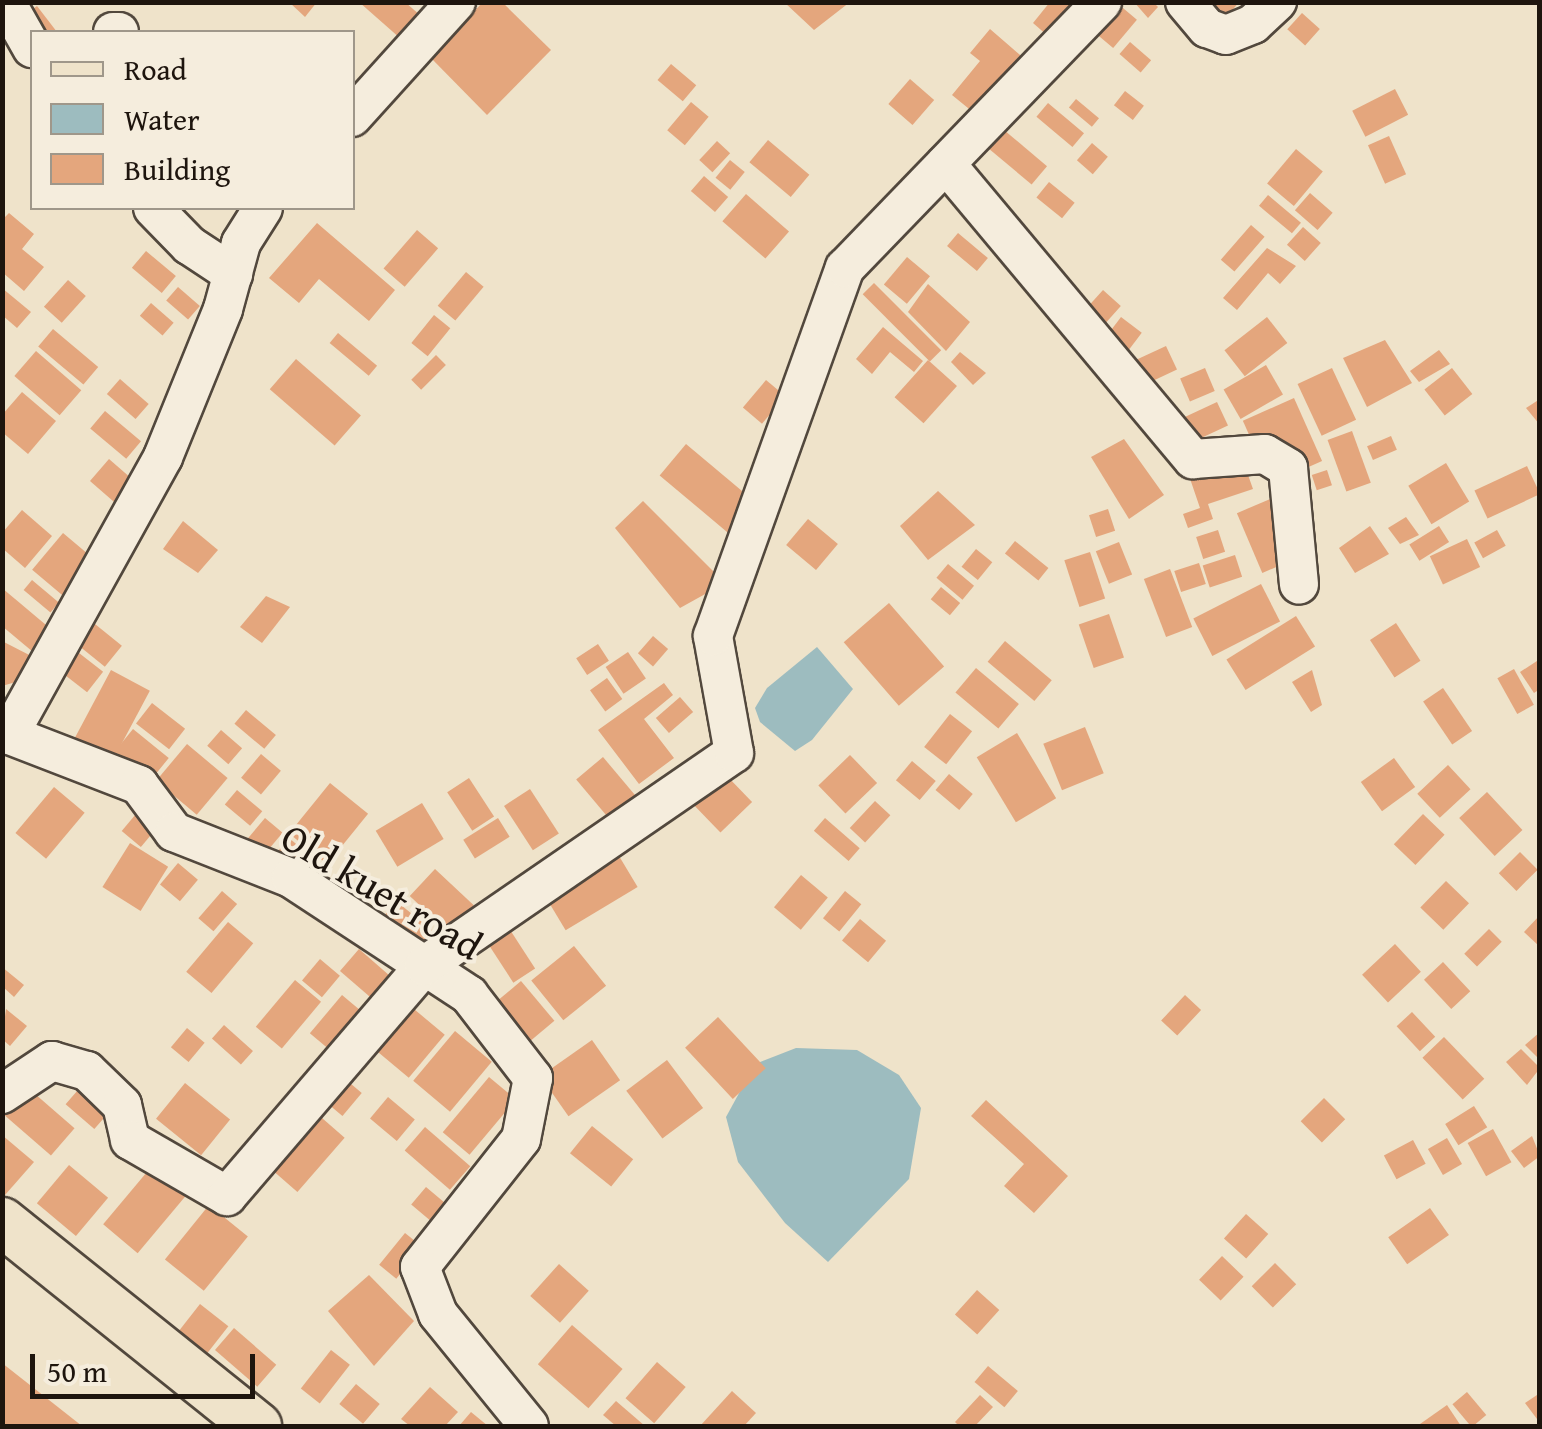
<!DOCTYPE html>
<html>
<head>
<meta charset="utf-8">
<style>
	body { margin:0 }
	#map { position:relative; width:1542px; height:1429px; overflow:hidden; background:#efe3ca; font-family:"Gentium Book Plus",serif }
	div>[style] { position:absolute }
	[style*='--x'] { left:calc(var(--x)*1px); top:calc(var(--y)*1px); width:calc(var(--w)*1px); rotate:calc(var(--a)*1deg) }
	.water>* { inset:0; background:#9dbcbf }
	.building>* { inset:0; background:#e4a67d; transform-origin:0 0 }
	.roads { filter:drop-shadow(2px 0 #52483d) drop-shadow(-2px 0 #52483d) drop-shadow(0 2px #52483d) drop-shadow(0 -2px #52483d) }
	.minor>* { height:38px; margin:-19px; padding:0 19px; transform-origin:19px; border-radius:19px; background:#f5eddd }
	.major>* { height:48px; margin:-24px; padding:0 24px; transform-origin:24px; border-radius:24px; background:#efe3ca }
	span { translate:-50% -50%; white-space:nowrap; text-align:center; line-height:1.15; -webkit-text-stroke:8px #f5eddd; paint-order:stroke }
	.street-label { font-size:40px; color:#1e150e }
	.frame { position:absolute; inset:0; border:5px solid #1e150e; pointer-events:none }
	.legend { position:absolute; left:30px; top:30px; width:325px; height:180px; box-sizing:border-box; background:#f5eddd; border:2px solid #9f978a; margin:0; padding:12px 18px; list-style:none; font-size:30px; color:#1e150e }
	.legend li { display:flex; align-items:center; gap:20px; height:50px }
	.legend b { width:50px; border:2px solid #9f978a }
	.scale { position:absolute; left:30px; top:1354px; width:225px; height:45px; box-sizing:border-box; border:5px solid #1e150e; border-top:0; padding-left:12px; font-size:30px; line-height:35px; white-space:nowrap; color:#1e150e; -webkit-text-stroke:8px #f5eddd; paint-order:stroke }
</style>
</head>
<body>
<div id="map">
	<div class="water">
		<div style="clip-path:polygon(817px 647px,853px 689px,812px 740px,795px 751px,760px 722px,755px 708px,767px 688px)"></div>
		<div style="clip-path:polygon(796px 1048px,857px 1050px,899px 1075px,921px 1108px,909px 1179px,828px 1262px,785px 1223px,738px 1162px,726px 1117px,755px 1064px)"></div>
	</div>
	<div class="building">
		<div style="clip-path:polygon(289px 2px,317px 2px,305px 17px)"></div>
		<div style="clip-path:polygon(359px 2px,405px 2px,421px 16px,401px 39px)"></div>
		<div style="clip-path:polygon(483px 2px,502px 2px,551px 50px,487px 115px,430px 57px)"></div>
		<div style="clip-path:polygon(784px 2px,850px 2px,814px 30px)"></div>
		<div style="clip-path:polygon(1050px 2px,1090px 2px,1056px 43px,1033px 23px)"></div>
		<div style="clip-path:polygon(1134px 2px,1153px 2px,1158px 7px,1148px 18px)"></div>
		<div style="clip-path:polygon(1198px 2px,1239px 2px,1222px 23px)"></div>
		<div style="left:1117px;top:3px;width:26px;height:37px;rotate:40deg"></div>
		<div style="clip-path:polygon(37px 6px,57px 32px,32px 32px,19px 19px)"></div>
		<div style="left:1302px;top:13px;width:24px;height:22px;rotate:42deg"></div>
		<div style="clip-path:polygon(990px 29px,1027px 61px,979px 117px,952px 95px,980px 61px,970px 53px)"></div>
		<div style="left:1130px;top:42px;width:28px;height:16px;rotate:41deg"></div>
		<div style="left:671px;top:64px;width:33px;height:21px;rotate:40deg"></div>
		<div style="left:910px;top:79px;width:32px;height:33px;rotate:41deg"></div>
		<div style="left:1395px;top:89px;width:29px;height:48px;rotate:63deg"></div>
		<div style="left:1125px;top:91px;width:24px;height:18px;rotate:38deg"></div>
		<div style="left:1076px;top:99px;width:30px;height:11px;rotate:40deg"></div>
		<div style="left:691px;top:102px;width:23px;height:37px;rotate:40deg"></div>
		<div style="left:1048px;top:103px;width:47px;height:18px;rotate:40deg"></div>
		<div style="left:998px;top:125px;width:64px;height:24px;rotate:40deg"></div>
		<div style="left:1389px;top:136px;width:42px;height:23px;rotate:66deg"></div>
		<div style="left:768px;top:140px;width:54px;height:29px;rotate:40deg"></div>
		<div style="left:717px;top:141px;width:18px;height:26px;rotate:43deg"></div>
		<div style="left:1092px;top:143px;width:21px;height:23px;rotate:41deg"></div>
		<div style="left:1296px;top:149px;width:35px;height:45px;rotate:40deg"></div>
		<div style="left:730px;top:160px;width:19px;height:23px;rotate:39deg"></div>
		<div style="left:704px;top:176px;width:32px;height:20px;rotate:41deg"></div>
		<div style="left:1049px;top:182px;width:33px;height:20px;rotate:39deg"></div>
		<div style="left:1310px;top:193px;width:30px;height:23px;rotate:41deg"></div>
		<div style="left:746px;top:194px;width:57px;height:36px;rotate:41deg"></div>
		<div style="left:1268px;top:195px;width:43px;height:14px;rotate:40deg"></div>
		<div style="clip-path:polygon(9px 213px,34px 234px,22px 249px,44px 267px,24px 291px,2px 272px,2px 220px)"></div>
		<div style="clip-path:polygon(317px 223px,395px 290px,369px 321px,319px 279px,299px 303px,269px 278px)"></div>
		<div style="left:1251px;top:225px;width:18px;height:46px;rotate:41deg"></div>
		<div style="left:1303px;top:227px;width:24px;height:24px;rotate:42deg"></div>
		<div style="left:417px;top:230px;width:28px;height:51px;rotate:41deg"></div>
		<div style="left:958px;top:233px;width:39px;height:17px;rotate:40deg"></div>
		<div style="clip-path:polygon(1267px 248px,1296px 266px,1280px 284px,1268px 273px,1237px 310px,1223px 298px)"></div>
		<div style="left:146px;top:251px;width:39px;height:22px;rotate:40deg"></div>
		<div style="left:907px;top:257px;width:30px;height:36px;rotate:40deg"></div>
		<div style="left:466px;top:272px;width:23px;height:44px;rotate:40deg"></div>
		<div style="left:68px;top:280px;width:24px;height:36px;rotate:42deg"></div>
		<div style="left:874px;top:283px;width:95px;height:16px;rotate:45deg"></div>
		<div style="clip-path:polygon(928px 284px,970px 322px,946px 351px,908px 312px)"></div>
		<div style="left:178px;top:287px;width:29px;height:18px;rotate:41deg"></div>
		<div style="clip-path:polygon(2px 288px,31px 312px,17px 328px,2px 315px)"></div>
		<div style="left:1103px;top:290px;width:24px;height:23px;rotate:42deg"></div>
		<div style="left:151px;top:303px;width:30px;height:17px;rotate:41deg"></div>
		<div style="left:434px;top:315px;width:21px;height:36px;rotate:39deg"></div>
		<div style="left:1121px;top:317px;width:26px;height:26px;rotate:37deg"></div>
		<div style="left:1267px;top:317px;width:33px;height:54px;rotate:52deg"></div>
		<div style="clip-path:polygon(883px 327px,923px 361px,914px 372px,890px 352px,872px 374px,856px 359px)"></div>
		<div style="left:53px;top:329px;width:59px;height:23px;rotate:40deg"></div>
		<div style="left:338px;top:333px;width:51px;height:13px;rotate:40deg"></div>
		<div style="clip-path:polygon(1385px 340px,1412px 383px,1367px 407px,1343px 358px)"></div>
		<div style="left:1166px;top:346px;width:26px;height:34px;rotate:65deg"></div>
		<div style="clip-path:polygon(1439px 350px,1450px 364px,1419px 382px,1410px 371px)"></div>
		<div style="left:36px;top:351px;width:60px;height:33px;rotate:41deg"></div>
		<div style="clip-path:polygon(960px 352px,986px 373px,973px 385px,951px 362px)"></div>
		<div style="left:436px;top:355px;width:14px;height:35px;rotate:45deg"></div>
		<div style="left:296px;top:359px;width:86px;height:40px;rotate:41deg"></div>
		<div style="left:928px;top:360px;width:39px;height:50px;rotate:42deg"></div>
		<div style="left:1266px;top:365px;width:34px;height:49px;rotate:60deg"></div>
		<div style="left:1205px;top:368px;width:25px;height:27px;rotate:67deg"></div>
		<div style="left:1332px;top:368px;width:57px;height:38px;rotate:65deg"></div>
		<div style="left:1452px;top:368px;width:33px;height:35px;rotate:52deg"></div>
		<div style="left:120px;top:379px;width:38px;height:20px;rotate:41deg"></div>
		<div style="left:766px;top:380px;width:25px;height:36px;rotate:40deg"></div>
		<div style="clip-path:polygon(22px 392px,56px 421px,28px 454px,2px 432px,2px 415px)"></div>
		<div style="left:1294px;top:398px;width:69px;height:56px;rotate:66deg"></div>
		<div style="clip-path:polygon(1540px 399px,1540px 425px,1526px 408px)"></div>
		<div style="left:1217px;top:402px;width:26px;height:42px;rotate:65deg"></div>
		<div style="left:105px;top:411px;width:47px;height:23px;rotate:40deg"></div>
		<div style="left:1352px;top:431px;width:55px;height:26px;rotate:70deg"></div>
		<div style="left:1391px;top:436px;width:15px;height:26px;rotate:67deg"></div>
		<div style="clip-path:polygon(1124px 439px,1164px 495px,1129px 519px,1091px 457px)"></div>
		<div style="left:686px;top:444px;width:93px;height:41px;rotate:40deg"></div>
		<div style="clip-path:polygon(1237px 444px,1253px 489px,1208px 504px,1213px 519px,1188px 528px,1183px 514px,1200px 508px,1184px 461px)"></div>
		<div style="left:109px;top:459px;width:40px;height:29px;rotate:41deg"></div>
		<div style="left:1446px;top:463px;width:45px;height:44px;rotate:59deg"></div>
		<div style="left:1527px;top:466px;width:31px;height:58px;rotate:65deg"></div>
		<div style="left:1327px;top:470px;width:16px;height:16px;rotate:72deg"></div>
		<div style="clip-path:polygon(938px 491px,975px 525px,928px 560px,900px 526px)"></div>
		<div style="left:1282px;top:494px;width:65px;height:49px;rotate:67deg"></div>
		<div style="clip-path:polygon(643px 501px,725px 583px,680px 608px,615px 528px)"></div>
		<div style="left:1108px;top:509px;width:23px;height:20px;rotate:72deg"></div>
		<div style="clip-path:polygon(22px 510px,52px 536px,25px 568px,2px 548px,2px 533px)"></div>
		<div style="clip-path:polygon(1406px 517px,1419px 535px,1400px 544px,1388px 528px)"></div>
		<div style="left:808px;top:519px;width:39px;height:34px;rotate:40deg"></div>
		<div style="clip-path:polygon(183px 521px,218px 550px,198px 573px,163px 549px)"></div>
		<div style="clip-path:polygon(1370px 526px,1389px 554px,1355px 573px,1339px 548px)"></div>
		<div style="left:1439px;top:526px;width:19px;height:35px;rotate:58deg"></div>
		<div style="left:1218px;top:530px;width:23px;height:23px;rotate:72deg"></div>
		<div style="left:1497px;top:530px;width:18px;height:26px;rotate:61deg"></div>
		<div style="left:63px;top:533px;width:45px;height:48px;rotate:40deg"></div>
		<div style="left:1467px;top:539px;width:31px;height:41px;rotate:65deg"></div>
		<div style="left:1015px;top:541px;width:43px;height:16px;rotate:39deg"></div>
		<div style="left:1119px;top:542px;width:35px;height:25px;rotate:68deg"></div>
		<div style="left:976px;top:549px;width:21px;height:23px;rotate:39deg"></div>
		<div style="left:1090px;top:552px;width:49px;height:27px;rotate:72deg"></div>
		<div style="left:1235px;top:555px;width:23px;height:34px;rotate:72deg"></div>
		<div style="left:1199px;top:563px;width:22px;height:26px;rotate:72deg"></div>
		<div style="left:948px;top:564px;width:34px;height:18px;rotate:40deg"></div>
		<div style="left:1170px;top:569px;width:62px;height:28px;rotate:69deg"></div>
		<div style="left:32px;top:580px;width:35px;height:13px;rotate:40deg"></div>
		<div style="left:1261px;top:584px;width:42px;height:76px;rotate:63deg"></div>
		<div style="left:941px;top:587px;width:25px;height:16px;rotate:40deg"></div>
		<div style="clip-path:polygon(2px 588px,52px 630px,33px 652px,2px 626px)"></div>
		<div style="clip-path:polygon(266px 596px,290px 607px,262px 643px,240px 627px)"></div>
		<div style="left:889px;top:603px;width:84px;height:60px;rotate:49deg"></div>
		<div style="left:1109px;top:614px;width:46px;height:32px;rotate:71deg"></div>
		<div style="left:1296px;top:616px;width:36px;height:82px;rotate:58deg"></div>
		<div style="left:90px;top:620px;width:41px;height:27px;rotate:39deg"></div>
		<div style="left:1396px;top:623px;width:45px;height:31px;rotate:57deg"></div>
		<div style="left:653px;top:636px;width:20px;height:23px;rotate:41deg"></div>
		<div style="clip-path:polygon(2px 641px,39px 660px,33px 677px,2px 686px)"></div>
		<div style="left:1005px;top:641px;width:61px;height:27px;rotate:40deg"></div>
		<div style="left:598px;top:644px;width:20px;height:26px;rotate:57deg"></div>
		<div style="left:70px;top:646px;width:42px;height:26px;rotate:38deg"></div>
		<div style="left:628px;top:652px;width:32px;height:27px;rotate:56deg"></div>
		<div style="clip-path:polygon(1540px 659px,1540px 689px,1534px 693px,1520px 672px)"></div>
		<div style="left:976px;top:668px;width:56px;height:32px;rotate:40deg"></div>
		<div style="left:1514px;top:669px;width:41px;height:19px;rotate:61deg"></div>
		<div style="left:111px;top:670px;width:44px;height:87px;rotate:28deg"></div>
		<div style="clip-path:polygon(1312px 670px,1322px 705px,1311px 712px,1292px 682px)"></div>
		<div style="left:607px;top:678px;width:26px;height:21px;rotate:54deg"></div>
		<div style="clip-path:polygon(664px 683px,673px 695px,644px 719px,674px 758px,639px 784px,598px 730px)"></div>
		<div style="left:1443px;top:688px;width:52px;height:24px;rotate:56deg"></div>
		<div style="left:680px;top:697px;width:20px;height:32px;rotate:49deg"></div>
		<div style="left:152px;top:703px;width:42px;height:26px;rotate:38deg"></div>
		<div style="left:246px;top:710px;width:39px;height:18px;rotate:40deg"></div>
		<div style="left:950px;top:714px;width:28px;height:42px;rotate:38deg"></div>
		<div style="left:1085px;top:727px;width:50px;height:45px;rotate:68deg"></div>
		<div style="left:133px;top:729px;width:46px;height:29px;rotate:39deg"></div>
		<div style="left:221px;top:730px;width:28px;height:21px;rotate:41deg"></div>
		<div style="left:1017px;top:733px;width:76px;height:47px;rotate:59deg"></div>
		<div style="left:187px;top:744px;width:53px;height:48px;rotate:40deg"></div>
		<div style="left:261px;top:754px;width:26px;height:31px;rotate:40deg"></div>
		<div style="left:850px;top:755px;width:39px;height:44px;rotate:46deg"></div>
		<div style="left:603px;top:757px;width:52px;height:35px;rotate:50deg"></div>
		<div style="left:1394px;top:758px;width:36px;height:41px;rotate:54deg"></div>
		<div style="left:912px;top:761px;width:31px;height:25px;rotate:40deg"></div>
		<div style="left:1448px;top:765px;width:33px;height:42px;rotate:47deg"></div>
		<div style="left:725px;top:774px;width:39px;height:44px;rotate:46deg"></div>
		<div style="left:949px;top:774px;width:31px;height:21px;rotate:40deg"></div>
		<div style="left:469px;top:778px;width:46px;height:26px;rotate:57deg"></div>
		<div style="left:330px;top:783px;width:49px;height:65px;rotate:39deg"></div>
		<div style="left:54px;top:787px;width:40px;height:60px;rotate:40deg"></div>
		<div style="left:530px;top:789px;width:53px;height:31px;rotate:57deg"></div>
		<div style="left:237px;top:790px;width:33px;height:19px;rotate:40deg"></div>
		<div style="left:1487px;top:792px;width:52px;height:38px;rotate:47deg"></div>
		<div style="left:875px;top:801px;width:21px;height:37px;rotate:43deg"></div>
		<div style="left:422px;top:803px;width:42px;height:54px;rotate:59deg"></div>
		<div style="left:141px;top:808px;width:25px;height:30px;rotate:40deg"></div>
		<div style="left:1423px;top:814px;width:30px;height:42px;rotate:44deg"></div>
		<div style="left:265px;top:818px;width:23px;height:36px;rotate:40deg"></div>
		<div style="left:498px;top:818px;width:22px;height:41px;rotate:58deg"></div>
		<div style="left:825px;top:818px;width:46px;height:17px;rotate:41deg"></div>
		<div style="left:289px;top:838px;width:25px;height:26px;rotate:40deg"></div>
		<div style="left:130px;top:843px;width:45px;height:52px;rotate:32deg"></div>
		<div style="left:616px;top:851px;width:42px;height:84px;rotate:59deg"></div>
		<div style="left:1520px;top:852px;width:25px;height:30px;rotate:45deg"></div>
		<div style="left:178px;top:863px;width:26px;height:28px;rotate:40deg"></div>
		<div style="left:435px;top:869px;width:53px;height:37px;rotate:43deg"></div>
		<div style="left:801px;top:875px;width:35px;height:42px;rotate:40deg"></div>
		<div style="left:1446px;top:881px;width:32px;height:37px;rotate:44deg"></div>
		<div style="left:222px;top:891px;width:20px;height:36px;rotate:41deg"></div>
		<div style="left:845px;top:891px;width:21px;height:35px;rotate:39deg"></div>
		<div style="left:396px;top:901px;width:60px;height:25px;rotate:39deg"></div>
		<div style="clip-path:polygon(1540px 915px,1540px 947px,1524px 932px)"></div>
		<div style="left:503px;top:919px;width:59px;height:26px;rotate:57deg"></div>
		<div style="left:860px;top:919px;width:34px;height:28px;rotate:40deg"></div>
		<div style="left:228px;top:922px;width:33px;height:65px;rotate:40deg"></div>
		<div style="left:1489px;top:929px;width:18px;height:35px;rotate:45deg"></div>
		<div style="left:1395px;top:944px;width:38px;height:45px;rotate:47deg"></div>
		<div style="left:574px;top:946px;width:51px;height:55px;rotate:51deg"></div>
		<div style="left:359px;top:949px;width:43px;height:29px;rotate:41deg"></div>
		<div style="left:320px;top:959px;width:26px;height:28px;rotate:40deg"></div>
		<div style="left:1443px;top:962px;width:40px;height:26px;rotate:47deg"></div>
		<div style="clip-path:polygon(2px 967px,24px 985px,14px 997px,2px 986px)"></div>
		<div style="left:295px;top:980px;width:34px;height:61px;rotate:40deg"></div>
		<div style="left:521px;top:981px;width:52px;height:47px;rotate:50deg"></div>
		<div style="left:342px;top:995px;width:35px;height:50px;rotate:40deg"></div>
		<div style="left:1185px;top:995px;width:22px;height:35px;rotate:43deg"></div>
		<div style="left:408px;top:1004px;width:48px;height:56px;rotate:40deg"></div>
		<div style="clip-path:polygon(6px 1009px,27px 1026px,10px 1046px,2px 1039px)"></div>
		<div style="left:1412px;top:1012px;width:34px;height:21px;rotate:47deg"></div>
		<div style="left:718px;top:1017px;width:70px;height:45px;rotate:47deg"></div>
		<div style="left:224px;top:1025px;width:39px;height:18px;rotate:42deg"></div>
		<div style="left:187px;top:1028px;width:23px;height:25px;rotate:40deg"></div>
		<div style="left:455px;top:1031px;width:48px;height:65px;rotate:40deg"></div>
		<div style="clip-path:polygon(1540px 1032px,1540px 1060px,1525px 1045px)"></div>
		<div style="left:1444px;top:1037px;width:58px;height:30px;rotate:46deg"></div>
		<div style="left:592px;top:1040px;width:49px;height:63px;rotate:55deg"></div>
		<div style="clip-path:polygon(1521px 1049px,1540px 1068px,1527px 1085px,1506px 1062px)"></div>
		<div style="left:667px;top:1060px;width:60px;height:51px;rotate:53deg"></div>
		<div style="left:338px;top:1073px;width:31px;height:30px;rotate:40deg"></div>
		<div style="left:489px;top:1077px;width:35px;height:72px;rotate:40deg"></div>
		<div style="left:84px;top:1083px;width:38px;height:28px;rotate:41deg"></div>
		<div style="left:185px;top:1083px;width:58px;height:46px;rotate:39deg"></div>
		<div style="left:27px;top:1087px;width:63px;height:36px;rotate:41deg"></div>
		<div style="left:388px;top:1097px;width:35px;height:28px;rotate:40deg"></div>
		<div style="left:1324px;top:1098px;width:30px;height:33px;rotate:45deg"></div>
		<div style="clip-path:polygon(986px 1100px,1068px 1176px,1034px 1213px,1004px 1186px,1024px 1164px,971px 1116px)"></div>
		<div style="left:1474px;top:1106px;width:25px;height:34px;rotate:58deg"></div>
		<div style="left:322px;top:1118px;width:30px;height:72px;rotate:41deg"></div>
		<div style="left:592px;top:1126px;width:53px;height:35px;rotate:39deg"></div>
		<div style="left:425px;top:1127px;width:60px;height:31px;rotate:41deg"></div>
		<div style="left:1493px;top:1129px;width:38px;height:29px;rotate:61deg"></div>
		<div style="clip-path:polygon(2px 1135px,34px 1162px,5px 1195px,2px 1193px)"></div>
		<div style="clip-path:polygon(1532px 1136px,1540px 1156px,1524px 1168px,1511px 1151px)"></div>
		<div style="left:1447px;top:1138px;width:30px;height:22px;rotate:60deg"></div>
		<div style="left:1413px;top:1140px;width:27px;height:33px;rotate:62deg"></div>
		<div style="left:69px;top:1165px;width:51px;height:50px;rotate:40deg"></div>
		<div style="left:152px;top:1166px;width:45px;height:76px;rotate:40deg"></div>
		<div style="left:426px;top:1187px;width:31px;height:23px;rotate:40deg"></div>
		<div style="left:209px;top:1205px;width:50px;height:70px;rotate:39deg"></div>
		<div style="left:1430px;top:1208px;width:33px;height:51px;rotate:55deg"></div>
		<div style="left:1246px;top:1214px;width:30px;height:33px;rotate:42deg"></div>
		<div style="left:405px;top:1233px;width:22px;height:41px;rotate:39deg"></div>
		<div style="left:1222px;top:1256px;width:30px;height:33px;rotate:44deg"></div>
		<div style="left:1275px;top:1263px;width:30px;height:33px;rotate:45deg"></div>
		<div style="left:559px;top:1264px;width:40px;height:43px;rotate:42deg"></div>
		<div style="clip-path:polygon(369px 1275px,414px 1321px,374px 1366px,328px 1311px)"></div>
		<div style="left:977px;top:1290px;width:30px;height:33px;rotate:42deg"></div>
		<div style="left:200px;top:1304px;width:36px;height:42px;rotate:38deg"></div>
		<div style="left:572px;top:1325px;width:67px;height:52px;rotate:41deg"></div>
		<div style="left:234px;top:1328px;width:56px;height:29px;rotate:41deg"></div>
		<div style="left:331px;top:1350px;width:24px;height:49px;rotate:38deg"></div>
		<div style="left:657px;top:1362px;width:38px;height:48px;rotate:41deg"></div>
		<div style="clip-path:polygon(2px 1363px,82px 1426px,2px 1426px)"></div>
		<div style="left:988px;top:1366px;width:39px;height:21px;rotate:40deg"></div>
		<div style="left:356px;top:1384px;width:31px;height:26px;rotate:40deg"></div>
		<div style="clip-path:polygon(430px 1387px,458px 1412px,445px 1426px,410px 1426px,401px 1419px)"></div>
		<div style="clip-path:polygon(732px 1391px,756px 1413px,744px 1426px,700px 1426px)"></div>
		<div style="left:1467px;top:1392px;width:30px;height:19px;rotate:50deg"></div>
		<div style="clip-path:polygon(1540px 1393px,1540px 1423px,1525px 1403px)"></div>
		<div style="clip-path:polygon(980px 1395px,993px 1407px,975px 1426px,959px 1426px,955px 1422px)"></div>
		<div style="clip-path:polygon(616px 1401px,645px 1426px,616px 1426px,603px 1415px)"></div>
		<div style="clip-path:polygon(1447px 1405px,1461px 1426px,1422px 1426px,1420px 1424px)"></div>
		<div style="clip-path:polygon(471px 1412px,488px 1426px,459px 1426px)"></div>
	</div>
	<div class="roads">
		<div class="minor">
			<div style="--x:6;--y:2;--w:53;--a:60.5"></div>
			<div style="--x:1185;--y:2;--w:34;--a:50"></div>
			<div style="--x:1207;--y:28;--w:20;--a:20"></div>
			<div style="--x:1226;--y:35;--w:29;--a:-22"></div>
			<div style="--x:1253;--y:24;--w:33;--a:-43"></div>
			<div style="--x:113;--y:32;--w:6;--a:0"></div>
			<div style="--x:352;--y:117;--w:155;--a:-47.9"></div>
			<div style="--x:946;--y:164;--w:385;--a:50.1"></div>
			<div style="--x:1193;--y:459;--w:72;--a:-4"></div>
			<div style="--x:1265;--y:454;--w:27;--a:31"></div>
			<div style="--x:1288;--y:468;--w:117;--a:84.6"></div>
			<div style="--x:153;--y:208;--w:52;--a:45.8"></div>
			<div style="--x:189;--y:245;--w:53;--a:33.4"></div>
			<div style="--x:2;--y:732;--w:147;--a:21.1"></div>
			<div style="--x:139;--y:785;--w:59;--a:53.3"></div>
			<div style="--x:174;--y:832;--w:126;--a:21.5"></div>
			<div style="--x:291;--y:878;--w:213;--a:33.3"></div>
			<div style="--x:469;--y:995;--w:105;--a:52.4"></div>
			<div style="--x:533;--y:1078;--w:62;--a:101.1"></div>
			<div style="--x:521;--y:1139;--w:163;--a:128.3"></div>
			<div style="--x:420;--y:1267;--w:50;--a:69"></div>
			<div style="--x:438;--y:1314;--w:144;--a:50.9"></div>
			<div style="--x:9;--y:735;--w:318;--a:-61"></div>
			<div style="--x:163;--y:457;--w:160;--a:-67.9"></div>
			<div style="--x:223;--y:309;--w:68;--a:-74.7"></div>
			<div style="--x:241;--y:243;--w:41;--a:-57.8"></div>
			<div style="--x:2;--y:1094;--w:60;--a:-33.4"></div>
			<div style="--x:52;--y:1061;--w:36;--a:16"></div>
			<div style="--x:87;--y:1071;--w:49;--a:44.2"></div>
			<div style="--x:122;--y:1105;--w:36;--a:77"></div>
			<div style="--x:130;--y:1140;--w:112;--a:30"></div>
			<div style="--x:227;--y:1196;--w:303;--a:-49.4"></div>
			<div style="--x:424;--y:966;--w:376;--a:-34.5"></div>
			<div style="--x:734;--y:753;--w:119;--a:-100.2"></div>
			<div style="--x:713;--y:636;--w:391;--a:-70.3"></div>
			<div style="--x:845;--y:268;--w:370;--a:-46"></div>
		</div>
		<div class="major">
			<div style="--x:2;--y:1222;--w:327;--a:38.7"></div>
		</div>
	</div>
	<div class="street-label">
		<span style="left:382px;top:891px;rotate:31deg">Old kuet road</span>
	</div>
	<div class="frame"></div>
	<ul class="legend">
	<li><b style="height:12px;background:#efe3ca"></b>Road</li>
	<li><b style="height:28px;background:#9dbcbf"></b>Water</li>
	<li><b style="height:28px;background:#e4a67d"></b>Building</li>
	</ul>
	<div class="scale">50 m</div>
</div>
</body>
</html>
